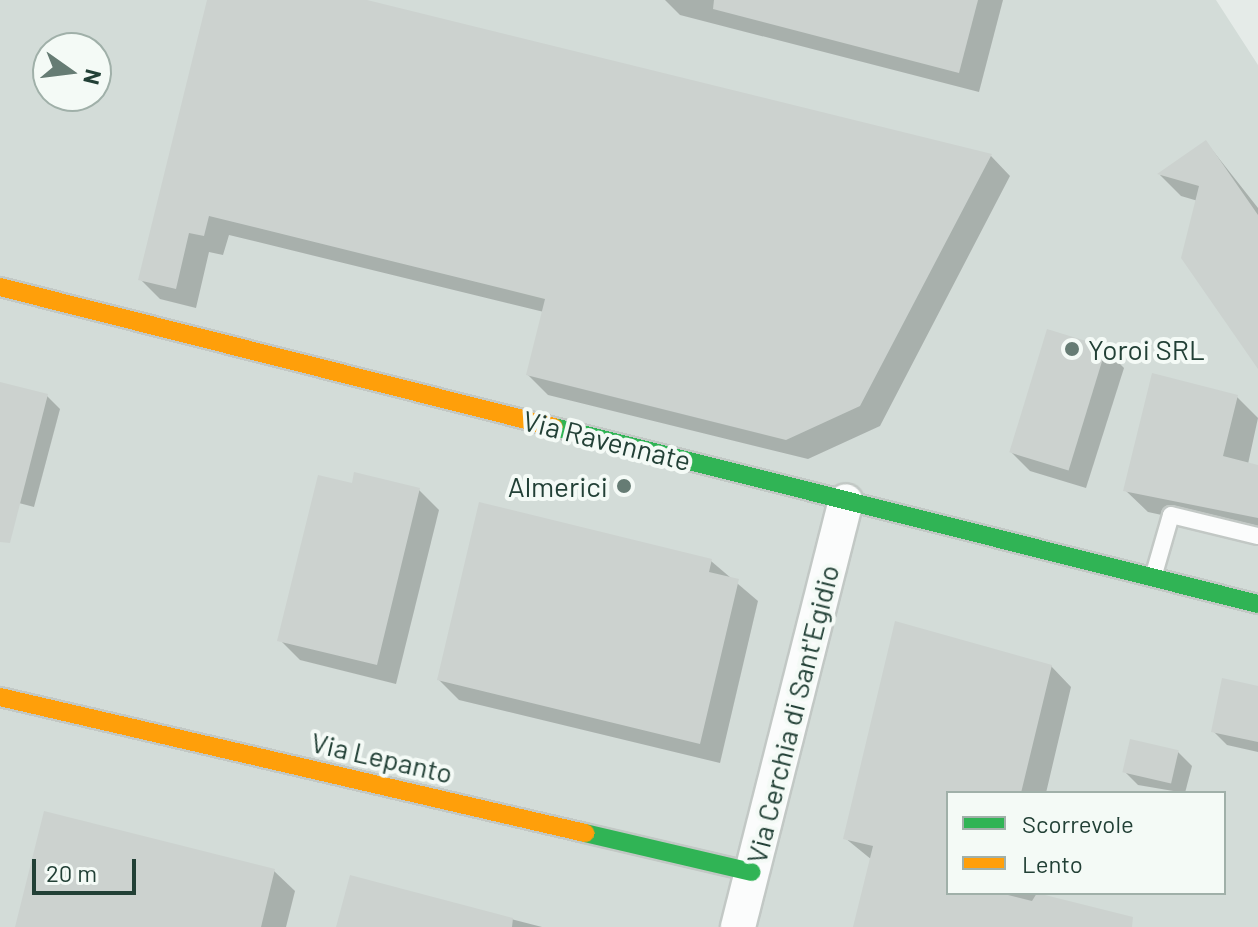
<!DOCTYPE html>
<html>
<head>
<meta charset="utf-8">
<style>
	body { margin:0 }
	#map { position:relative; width:1258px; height:927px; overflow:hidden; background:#e5ebe8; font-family:Barlow,sans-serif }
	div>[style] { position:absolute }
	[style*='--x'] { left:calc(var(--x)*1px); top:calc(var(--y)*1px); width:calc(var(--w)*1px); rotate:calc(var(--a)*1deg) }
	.built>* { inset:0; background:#d3dcd8 }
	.shadow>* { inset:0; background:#0003 }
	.building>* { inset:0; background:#ccd2cf; transform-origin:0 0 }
	.roads { filter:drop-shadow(2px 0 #c2c8c5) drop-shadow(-2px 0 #c2c8c5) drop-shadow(0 2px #c2c8c5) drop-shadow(0 -2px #c2c8c5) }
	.lane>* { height:16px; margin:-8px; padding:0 8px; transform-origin:8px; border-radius:8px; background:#fbfcfc }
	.street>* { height:34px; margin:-17px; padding:0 17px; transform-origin:17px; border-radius:17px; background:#fbfcfc }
	.fast>* { height:18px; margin:-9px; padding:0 9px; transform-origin:9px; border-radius:9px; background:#30b455 }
	.slow>* { height:18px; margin:-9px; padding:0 9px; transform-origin:9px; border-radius:9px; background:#ff9f0a }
	.dots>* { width:22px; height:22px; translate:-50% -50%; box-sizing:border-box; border:4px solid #f4faf6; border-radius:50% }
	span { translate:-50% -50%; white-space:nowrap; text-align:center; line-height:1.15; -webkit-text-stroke:8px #f4faf6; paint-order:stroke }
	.poi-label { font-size:28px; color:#224036 }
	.left { translate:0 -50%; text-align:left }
	.right { translate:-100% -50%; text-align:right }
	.street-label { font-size:28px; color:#224036 }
	.legend { position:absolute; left:946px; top:791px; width:280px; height:104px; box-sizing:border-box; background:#f4faf6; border:2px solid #a0b0a9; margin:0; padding:10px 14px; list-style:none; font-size:24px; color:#224036 }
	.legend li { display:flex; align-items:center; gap:16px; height:40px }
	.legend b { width:40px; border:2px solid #a0b0a9 }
	.north { position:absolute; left:32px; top:32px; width:80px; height:80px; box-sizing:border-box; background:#f4faf6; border:2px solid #a0b0a9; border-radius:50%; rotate:104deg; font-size:22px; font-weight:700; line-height:32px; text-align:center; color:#224036 }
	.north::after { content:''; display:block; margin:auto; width:28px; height:36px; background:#667c74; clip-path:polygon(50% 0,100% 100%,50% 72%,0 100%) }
	.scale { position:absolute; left:32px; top:859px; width:104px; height:36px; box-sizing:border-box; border:4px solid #224036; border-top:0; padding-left:10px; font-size:24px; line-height:28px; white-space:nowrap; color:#224036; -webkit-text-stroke:6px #f4faf6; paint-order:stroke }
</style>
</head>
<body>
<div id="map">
	<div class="built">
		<div style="clip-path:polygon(evenodd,0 0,1216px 0,1258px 65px,1258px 927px,0 927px,0 0,48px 48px,96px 48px,96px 96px,48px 96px,48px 48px,0 0,948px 793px,1224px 793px,1224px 893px,948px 893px,948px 793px)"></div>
	</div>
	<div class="shadow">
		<div style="clip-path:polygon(209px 0,359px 0,991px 156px,1010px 176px,880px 426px,808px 459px,548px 395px,528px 375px,544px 312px,229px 235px,223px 255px,209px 252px,196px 308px,160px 299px,140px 279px)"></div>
		<div style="clip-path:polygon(665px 0,1003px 0,979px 92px,680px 15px)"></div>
		<div style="clip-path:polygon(1206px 142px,1258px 208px,1258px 366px,1198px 201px,1181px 196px,1160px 175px)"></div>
		<div style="clip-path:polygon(1105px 349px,1124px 368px,1086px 488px,1030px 471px,1011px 452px)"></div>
		<div style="clip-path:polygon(0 384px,47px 396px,60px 409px,34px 507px,0 498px)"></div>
		<div style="clip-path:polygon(1237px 397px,1258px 418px,1248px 464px,1258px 467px,1258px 536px,1148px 512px,1125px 490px)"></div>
		<div style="clip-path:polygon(354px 486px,419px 490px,439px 510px,396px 684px,300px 660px,280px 640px)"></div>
		<div style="clip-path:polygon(711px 561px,758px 601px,720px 763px,459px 700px,439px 680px)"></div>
		<div style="clip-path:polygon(1051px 666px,1071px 687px,1046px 793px,948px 793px,948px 893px,1029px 893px,1087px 908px,1106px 927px,855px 927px,872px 860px,845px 838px)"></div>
		<div style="clip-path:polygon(1258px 688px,1258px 752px,1227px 745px,1213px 731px)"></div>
		<div style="clip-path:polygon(1178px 752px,1192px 766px,1185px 793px,1138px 785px,1124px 771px)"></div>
		<div style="clip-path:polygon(274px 871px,295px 891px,286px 927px,17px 927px)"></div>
		<div style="clip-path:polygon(351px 878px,542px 927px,338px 927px)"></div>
	</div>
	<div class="building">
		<div style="clip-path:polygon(207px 0,367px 0,992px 154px,860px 406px,786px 440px,526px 375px,545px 299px,209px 216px,204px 236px,189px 233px,176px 289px,138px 280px)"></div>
		<div style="clip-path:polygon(714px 0,978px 0,959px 73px,713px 9px)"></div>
		<div style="clip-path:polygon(1206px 140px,1258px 215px,1258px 369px,1181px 258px,1199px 186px,1157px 174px)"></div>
		<div style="left:1047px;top:329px;width:62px;height:129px;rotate:17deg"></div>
		<div style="clip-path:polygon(1152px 373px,1238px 395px,1223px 456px,1258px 465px,1258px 518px,1123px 491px)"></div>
		<div style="clip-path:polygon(0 382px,48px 394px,10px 543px,0 542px)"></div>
		<div style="clip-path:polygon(354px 472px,420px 488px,377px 665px,277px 641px,318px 475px,352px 483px)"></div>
		<div style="clip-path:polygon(479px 502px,712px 559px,709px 572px,739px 579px,700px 744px,437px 680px)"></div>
		<div style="clip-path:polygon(895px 621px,1052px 665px,1021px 793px,948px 793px,948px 893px,1000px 893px,1032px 901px,1037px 893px,1133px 917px,1132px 927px,853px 927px,873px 846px,843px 839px)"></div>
		<div style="clip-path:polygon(1222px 678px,1258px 686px,1258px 742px,1211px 732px)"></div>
		<div style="left:1130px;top:739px;width:50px;height:34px;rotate:13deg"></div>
		<div style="clip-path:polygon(44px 811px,275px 869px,261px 927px,15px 927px)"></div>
		<div style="clip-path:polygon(350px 875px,513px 918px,512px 927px,336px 927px)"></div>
	</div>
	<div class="roads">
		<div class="lane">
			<div style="--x:1154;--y:574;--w:61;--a:-73.9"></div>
			<div style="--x:1171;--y:515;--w:89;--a:13.6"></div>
		</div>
		<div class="street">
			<div style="--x:738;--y:927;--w:439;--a:-75.8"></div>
		</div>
		<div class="fast">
			<div style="--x:554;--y:427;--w:726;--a:14.11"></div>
			<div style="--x:585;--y:833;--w:171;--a:13.2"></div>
		</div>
		<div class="slow">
			<div style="--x:0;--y:287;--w:571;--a:14.18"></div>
			<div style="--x:0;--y:697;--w:601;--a:13.09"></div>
		</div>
	</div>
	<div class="dots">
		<div style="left:1072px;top:349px;background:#667c74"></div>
		<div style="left:624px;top:486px;background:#667c74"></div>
	</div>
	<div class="poi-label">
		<span class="left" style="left:1088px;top:349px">Yoroi SRL</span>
		<span class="right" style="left:608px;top:486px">Almerici</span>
	</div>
	<div class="street-label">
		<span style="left:607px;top:440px;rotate:14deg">Via Ravennate</span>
		<span style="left:792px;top:714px;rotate:-76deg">Via Cerchia di Sant'Egidio</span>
		<span style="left:382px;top:757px;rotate:13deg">Via Lepanto</span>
	</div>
	<ul class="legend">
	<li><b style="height:10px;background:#30b455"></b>Scorrevole</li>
	<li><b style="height:10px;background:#ff9f0a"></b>Lento</li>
	</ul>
	<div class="north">N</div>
	<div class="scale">20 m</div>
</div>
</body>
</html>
